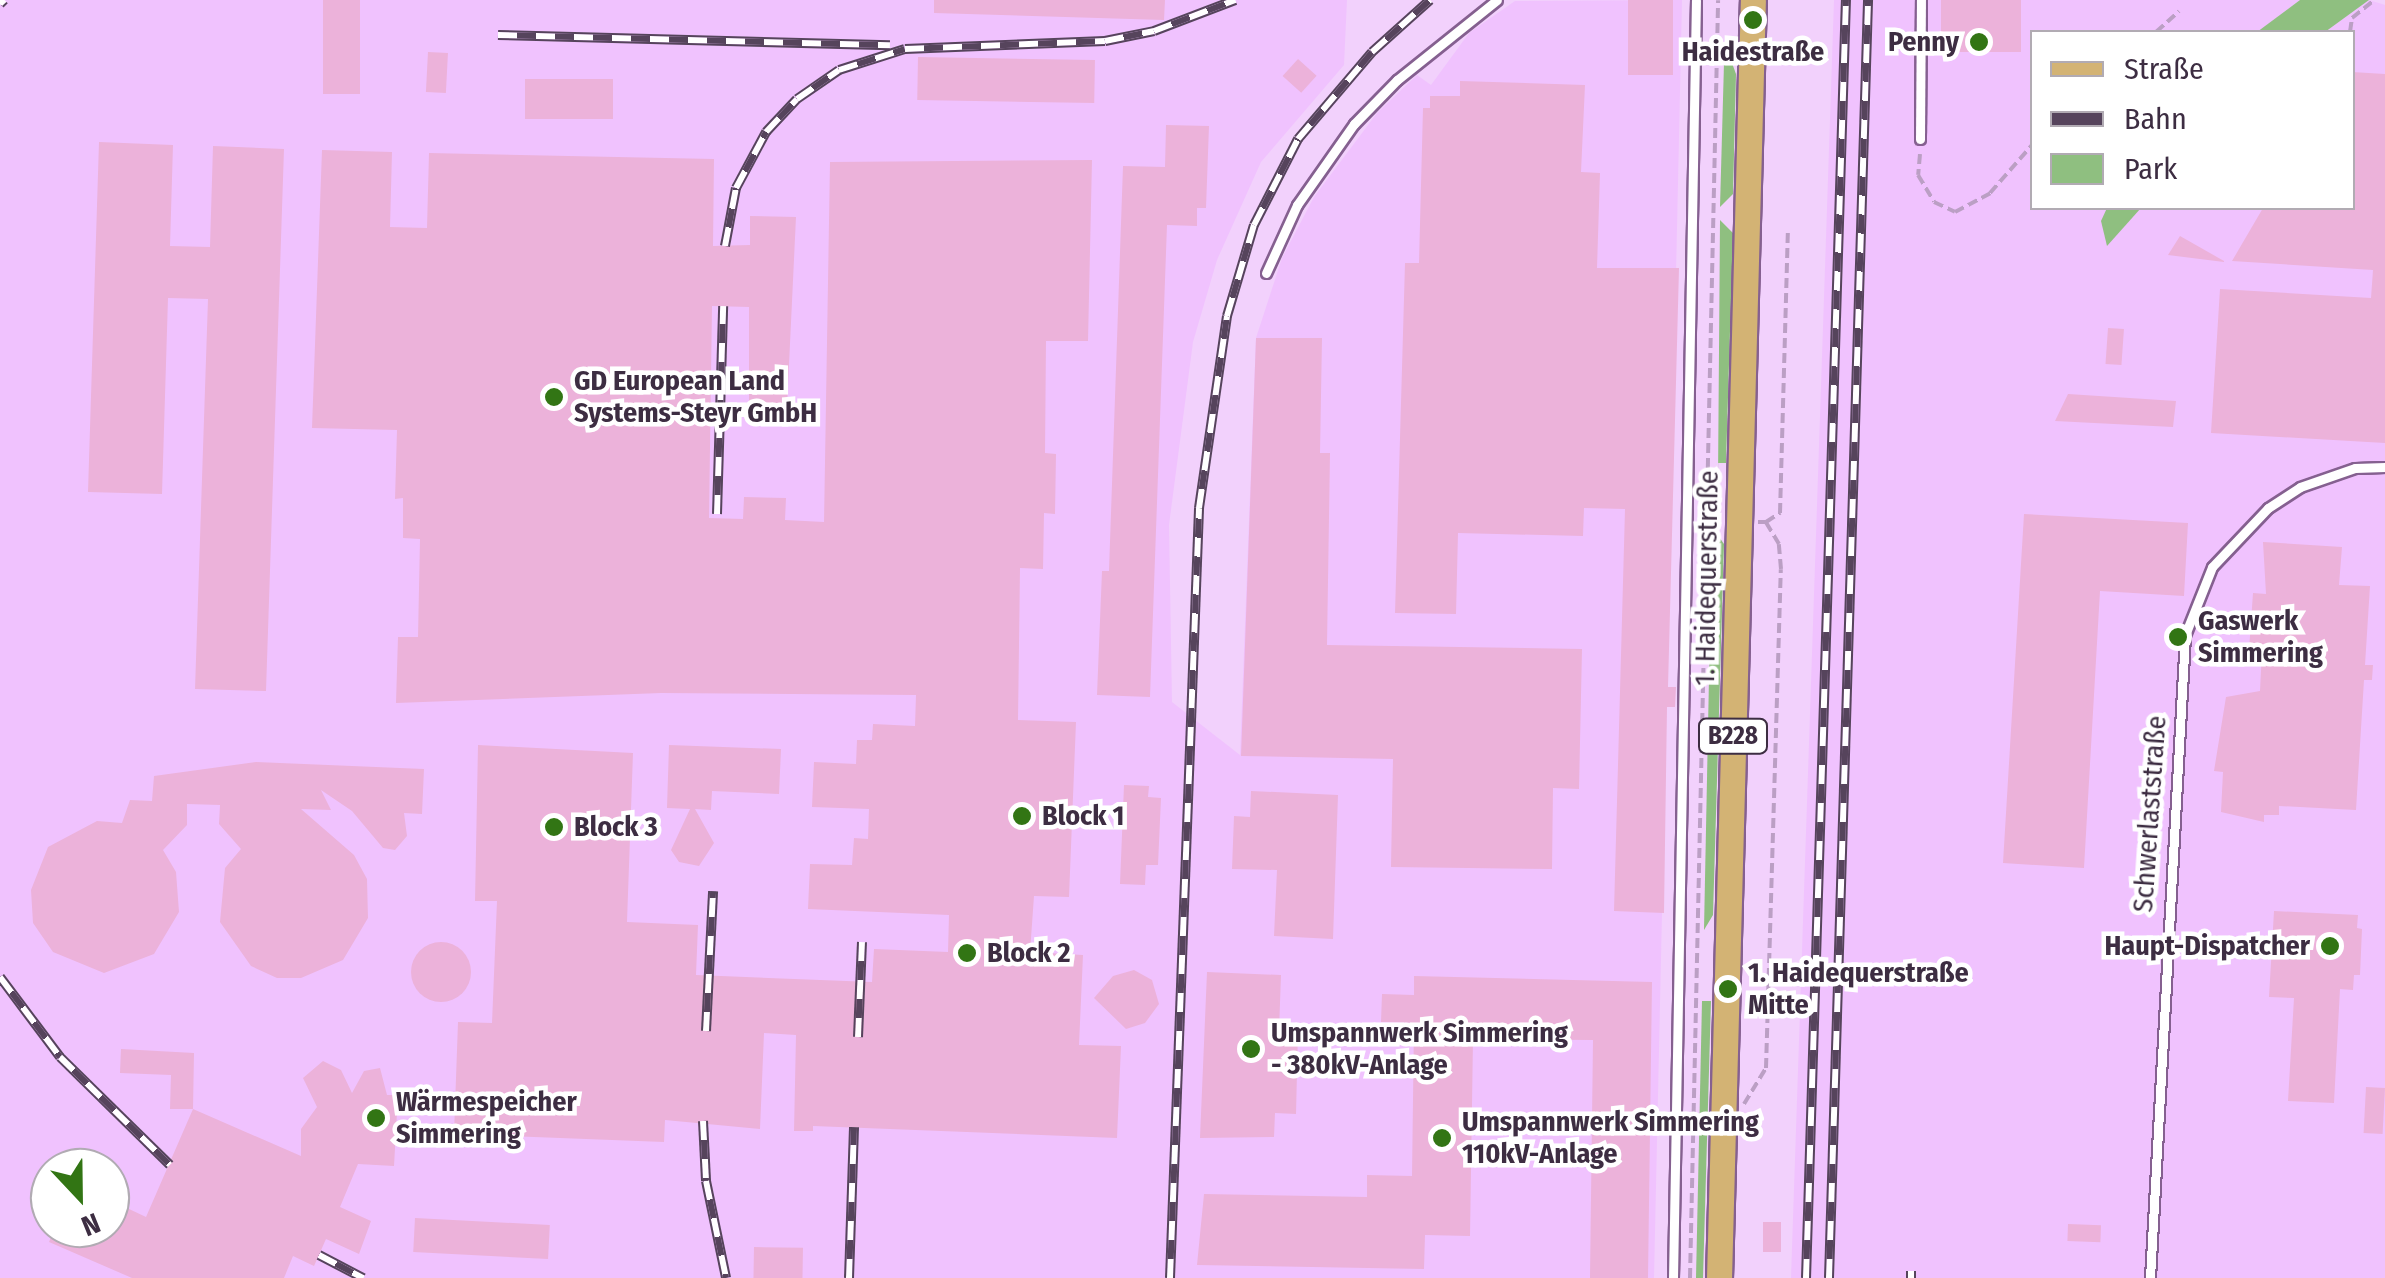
<!DOCTYPE html>
<html>
<head>
<meta charset="utf-8">
<style>
	body { margin:0 }
	#map { position:relative; width:2385px; height:1278px; overflow:hidden; background:#f2d1fc; font-family:"Fira Sans Condensed",sans-serif }
	div>[style] { position:absolute }
	[style*='--x'] { left:calc(var(--x)*1px); top:calc(var(--y)*1px); width:calc(var(--w)*1px); rotate:calc(var(--a)*1deg) }
	.built>* { inset:0; background:#f0c2fe }
	.green>* { inset:0; background:#8fbf80 }
	.building>* { inset:0; background:#ecb2da; transform-origin:0 0 }
	.round { border-radius:50% }
	.path>* { height:4px; margin-top:-2px; transform-origin:0; background:repeating-linear-gradient(90deg,#bb9fc4 0 10px,transparent 0 15px) }
	.roads { filter:drop-shadow(2px 0 #856090) drop-shadow(-2px 0 #856090) drop-shadow(0 2px #856090) drop-shadow(0 -2px #856090) }
	.service>* { height:9px; margin:-4.5px; padding:0 4.5px; transform-origin:4.5px; border-radius:4.5px; background:#fff }
	.primary>* { height:25px; margin:-12.5px; padding:0 12.5px; transform-origin:12.5px; border-radius:12.5px; background:#d3b374 }
	.rail>* { height:10px; margin-top:-5px; transform-origin:0; background:repeating-linear-gradient(90deg,#fff 0 19px,#56445c 0 38px); box-sizing:border-box; border-block:2px solid #56445c }
	.dots>* { width:28px; height:28px; translate:-50% -50%; box-sizing:border-box; border:5px solid #fff; border-radius:50% }
	span { translate:-50% -50%; white-space:nowrap; text-align:center; line-height:1.15; -webkit-text-stroke:9px #fff; paint-order:stroke }
	.shield-label span { padding:2px 8px; background:#fff; border:2px solid; border-radius:8px; -webkit-text-stroke-width:0 }
	.shield-label { font-size:25px; color:#3d2d42; font-weight:700 }
	.poi-label { font-size:28px; color:#3d2d42; font-weight:700 }
	.right { translate:-100% -50%; text-align:right }
	.left { translate:0 -50%; text-align:left }
	.street-label { font-size:28px; color:#3d2d42 }
	.legend { position:absolute; left:2030px; top:30px; width:325px; height:180px; box-sizing:border-box; background:#fff; border:2px solid #b1abb3; margin:0; padding:12px 18px; list-style:none; font-size:30px; color:#3d2d42 }
	.legend li { display:flex; align-items:center; gap:20px; height:50px }
	.legend b { width:50px; border:2px solid #b1abb3 }
	.north { position:absolute; left:30px; top:1148px; width:100px; height:100px; box-sizing:border-box; background:#fff; border:2px solid #b1abb3; border-radius:50%; rotate:158deg; font-size:28px; font-weight:700; line-height:40px; text-align:center; color:#3d2d42 }
	.north::after { content:''; display:block; margin:auto; width:35px; height:45px; background:#327514; clip-path:polygon(50% 0,100% 100%,50% 72%,0 100%) }
</style>
</head>
<body>
<div id="map">
	<div class="built">
		<div style="clip-path:polygon(evenodd,0 0,1347px 0,1344px 65px,1261px 162px,1217px 260px,1193px 342px,1169px 525px,1172px 702px,1240px 755px,1256px 338px,1282px 258px,1314px 197px,1377px 113px,1417px 75px,1431px 85px,1469px 33px,1515px 1px,1682px 0,1654px 1278px,0 1278px,0 0,50px 1168px,110px 1168px,110px 1228px,50px 1228px,50px 1168px)"></div>
		<div style="clip-path:polygon(1834px 0,2300px 0,2258px 32px,2032px 32px,2032px 208px,2107px 208px,2107px 245px,2141px 208px,2352px 208px,2352px 32px,2325px 32px,2369px 0,2385px 5px,2385px 1278px,1791px 1278px)"></div>
	</div>
	<div class="green">
		<div style="clip-path:polygon(2300px 0,2369px 0,2325px 32px,2257px 32px)"></div>
		<div style="clip-path:polygon(1724px 63px,1732px 63px,1736px 74px,1733px 194px,1720px 207px)"></div>
		<div style="clip-path:polygon(2107px 208px,2141px 208px,2107px 246px,2101px 221px)"></div>
		<div style="clip-path:polygon(1720px 220px,1733px 233px,1726px 463px,1718px 463px,1718px 480px)"></div>
		<div style="clip-path:polygon(1712px 527px,1724px 544px,1713px 915px,1704px 930px)"></div>
		<div style="clip-path:polygon(1702px 1001px,1711px 1001px,1703px 1278px,1696px 1278px)"></div>
	</div>
	<div class="building">
		<div style="left:323px;top:0;width:37px;height:94px"></div>
		<div style="clip-path:polygon(934px 0,1165px 0,1164px 20px,934px 13px)"></div>
		<div style="left:1628px;top:0;width:45px;height:75px"></div>
		<div style="left:1941px;top:0;width:80px;height:52px"></div>
		<div style="left:428px;top:52px;width:20px;height:40px;rotate:3deg"></div>
		<div style="left:918px;top:57px;width:177px;height:43px;rotate:1deg"></div>
		<div style="left:1298px;top:59px;width:25px;height:23px;rotate:42deg"></div>
		<div style="clip-path:polygon(2352px 72px,2385px 74px,2385px 443px,2211px 433px,2220px 289px,2371px 298px,2373px 270px,2232px 261px,2263px 208px,2352px 208px)"></div>
		<div style="left:613px;top:79px;width:40px;height:88px;rotate:90deg"></div>
		<div style="clip-path:polygon(1460px 81px,1585px 85px,1581px 172px,1600px 173px,1597px 268px,1679px 268px,1668px 687px,1676px 687px,1675px 707px,1667px 707px,1664px 913px,1614px 911px,1625px 509px,1584px 508px,1583px 536px,1458px 533px,1456px 614px,1395px 613px,1405px 263px,1419px 263px,1423px 108px,1430px 108px,1430px 96px,1460px 96px)"></div>
		<div style="clip-path:polygon(1166px 125px,1209px 126px,1206px 208px,1197px 208px,1197px 226px,1167px 225px,1150px 697px,1097px 695px,1102px 571px,1109px 571px,1123px 166px,1165px 167px)"></div>
		<div style="clip-path:polygon(99px 142px,173px 145px,170px 246px,210px 247px,213px 146px,284px 149px,266px 691px,195px 689px,208px 299px,168px 298px,162px 494px,88px 492px)"></div>
		<div style="clip-path:polygon(322px 150px,392px 152px,390px 227px,427px 228px,429px 153px,714px 159px,713px 246px,750px 245px,750px 216px,796px 217px,787px 407px,749px 406px,749px 307px,712px 306px,709px 518px,743px 519px,744px 497px,786px 498px,785px 520px,824px 522px,830px 162px,1092px 160px,1088px 341px,1046px 341px,1045px 453px,1056px 454px,1055px 514px,1044px 513px,1043px 569px,1020px 568px,1018px 720px,1076px 722px,1069px 897px,1034px 896px,1030px 952px,1083px 955px,1079px 1045px,1121px 1046px,1117px 1138px,813px 1126px,813px 1131px,794px 1131px,796px 1035px,764px 1033px,760px 1129px,665px 1120px,664px 1142px,454px 1134px,458px 1022px,492px 1023px,497px 901px,475px 901px,478px 745px,633px 753px,627px 922px,698px 925px,696px 975px,872px 982px,874px 949px,948px 952px,949px 915px,808px 909px,810px 864px,852px 865px,854px 838px,868px 839px,869px 809px,812px 807px,814px 762px,856px 764px,857px 740px,872px 740px,873px 724px,915px 726px,916px 695px,661px 693px,396px 703px,398px 637px,418px 637px,420px 539px,403px 538px,403px 498px,395px 499px,397px 430px,312px 428px)"></div>
		<div style="clip-path:polygon(2180px 236px,2224px 261px,2224px 262px,2168px 255px)"></div>
		<div style="left:2108px;top:328px;width:16px;height:36px;rotate:4deg"></div>
		<div style="clip-path:polygon(1256px 338px,1322px 338px,1320px 453px,1330px 453px,1327px 645px,1582px 649px,1579px 789px,1553px 788px,1552px 869px,1391px 867px,1393px 759px,1241px 756px)"></div>
		<div style="clip-path:polygon(2068px 394px,2176px 401px,2173px 427px,2055px 421px)"></div>
		<div style="clip-path:polygon(2024px 514px,2188px 523px,2184px 596px,2100px 591px,2084px 868px,2003px 863px)"></div>
		<div style="clip-path:polygon(2263px 542px,2342px 547px,2339px 585px,2370px 586px,2365px 665px,2373px 665px,2372px 680px,2364px 680px,2356px 810px,2279px 806px,2279px 815px,2264px 815px,2264px 822px,2221px 812px,2223px 772px,2214px 771px,2226px 697px,2260px 691px,2262px 650px,2249px 650px,2253px 593px,2266px 594px)"></div>
		<div style="clip-path:polygon(669px 745px,781px 749px,779px 794px,712px 791px,711px 810px,695px 809px,714px 843px,699px 866px,679px 862px,671px 850px,690px 809px,667px 808px)"></div>
		<div style="clip-path:polygon(256px 762px,424px 769px,422px 814px,404px 813px,407px 836px,395px 850px,383px 848px,352px 811px,321px 790px,331px 810px,301px 809px,354px 855px,367px 879px,368px 918px,343px 960px,301px 978px,277px 978px,251px 966px,220px 922px,225px 868px,241px 849px,219px 824px,220px 805px,187px 804px,187px 825px,163px 850px,176px 872px,179px 912px,154px 954px,104px 973px,53px 952px,33px 923px,31px 890px,48px 847px,97px 821px,122px 823px,130px 800px,152px 801px,154px 776px)"></div>
		<div style="clip-path:polygon(1124px 785px,1149px 786px,1148px 797px,1161px 798px,1158px 865px,1146px 865px,1145px 885px,1120px 884px)"></div>
		<div style="clip-path:polygon(1251px 791px,1338px 795px,1333px 939px,1274px 936px,1277px 870px,1232px 869px,1234px 816px,1250px 817px)"></div>
		<div style="clip-path:polygon(2274px 911px,2358px 915px,2357px 928px,2362px 929px,2360px 975px,2354px 975px,2353px 990px,2340px 989px,2334px 1103px,2288px 1101px,2294px 998px,2269px 997px)"></div>
		<div class="round" style="left:411px;top:942px;width:60px;height:60px"></div>
		<div style="clip-path:polygon(1134px 970px,1152px 980px,1159px 1004px,1145px 1023px,1126px 1029px,1094px 998px,1113px 976px)"></div>
		<div style="clip-path:polygon(1207px 972px,1281px 975px,1279px 1031px,1298px 1031px,1296px 1114px,1275px 1113px,1274px 1137px,1200px 1138px)"></div>
		<div style="clip-path:polygon(1414px 976px,1652px 982px,1648px 1278px,1590px 1278px,1593px 1040px,1473px 1039px,1470px 1236px,1425px 1235px,1424px 1269px,1197px 1265px,1204px 1194px,1367px 1197px,1367px 1175px,1412px 1176px,1414px 1023px,1381px 1022px,1382px 994px,1414px 995px)"></div>
		<div style="clip-path:polygon(121px 1049px,194px 1053px,193px 1109px,170px 1109px,171px 1075px,120px 1073px)"></div>
		<div style="clip-path:polygon(323px 1061px,341px 1070px,352px 1093px,364px 1071px,380px 1068px,387px 1095px,398px 1095px,394px 1166px,358px 1164px,340px 1207px,371px 1221px,359px 1254px,326px 1239px,314px 1266px,293px 1256px,284px 1278px,132px 1278px,49px 1242px,55px 1228px,110px 1228px,110px 1200px,146px 1217px,193px 1109px,301px 1156px,301px 1129px,317px 1107px,303px 1078px)"></div>
		<div style="left:2366px;top:1087px;width:19px;height:46px;rotate:3deg"></div>
		<div style="left:415px;top:1218px;width:135px;height:34px;rotate:3deg"></div>
		<div style="left:1763px;top:1222px;width:18px;height:30px"></div>
		<div style="left:2068px;top:1224px;width:33px;height:17px;rotate:2deg"></div>
		<div style="left:754px;top:1247px;width:49px;height:31px;rotate:1deg"></div>
	</div>
	<div class="path">
		<div style="--x:2156;--y:32;--w:31;--a:-42"></div>
		<div style="--x:2350;--y:32;--w:14;--a:-82"></div>
		<div style="--x:2352;--y:18;--w:28;--a:-39"></div>
		<div style="--x:1920;--y:154;--w:21;--a:95"></div>
		<div style="--x:1918;--y:175;--w:31;--a:59"></div>
		<div style="--x:1934;--y:202;--w:23;--a:25"></div>
		<div style="--x:1955;--y:212;--w:40;--a:-28"></div>
		<div style="--x:1990;--y:193;--w:64;--a:-48.8"></div>
		<div style="--x:1766;--y:522;--w:17;--a:-33"></div>
		<div style="--x:1780;--y:513;--w:282;--a:-88.4"></div>
		<div style="--x:1744;--y:1104;--w:42;--a:-58.6"></div>
		<div style="--x:1766;--y:1068;--w:499;--a:-88.3"></div>
		<div style="--x:1781;--y:569;--w:25;--a:-95"></div>
		<div style="--x:1779;--y:544;--w:26;--a:-121"></div>
		<div style="--x:1766;--y:522;--w:8;--a:180"></div>
		<div style="--x:1690;--y:1278;--w:1278;--a:-88.74"></div>
	</div>
	<div class="roads">
		<div class="service">
			<div style="--x:1920;--y:139;--w:139;--a:-89.6"></div>
			<div style="--x:1266;--y:273;--w:75;--a:-65.5"></div>
			<div style="--x:1297;--y:205;--w:99;--a:-54.9"></div>
			<div style="--x:1354;--y:124;--w:62;--a:-45.7"></div>
			<div style="--x:1397;--y:80;--w:128;--a:-38.7"></div>
			<div style="--x:1673;--y:1278;--w:1278;--a:-88.97"></div>
			<div style="--x:2150;--y:1278;--w:644;--a:-86.88"></div>
			<div style="--x:2185;--y:635;--w:73;--a:-68.3"></div>
			<div style="--x:2212;--y:567;--w:81;--a:-46.5"></div>
			<div style="--x:2268;--y:508;--w:38;--a:-33"></div>
			<div style="--x:2300;--y:487;--w:58;--a:-19.1"></div>
			<div style="--x:2355;--y:468;--w:30;--a:-2"></div>
		</div>
		<div class="primary">
			<div style="--x:1719;--y:1278;--w:1278;--a:-88.48"></div>
		</div>
	</div>
	<div class="rail">
		<div style="--x:0;--y:4;--w:6;--a:-45"></div>
		<div style="--x:498;--y:35;--w:392;--a:1.5"></div>
		<div style="--x:725;--y:246;--w:59;--a:-79.3"></div>
		<div style="--x:736;--y:188;--w:64;--a:-61.8"></div>
		<div style="--x:766;--y:132;--w:45;--a:-46.8"></div>
		<div style="--x:797;--y:99;--w:51;--a:-34.6"></div>
		<div style="--x:839;--y:70;--w:69;--a:-17.7"></div>
		<div style="--x:905;--y:49;--w:200;--a:-2.3"></div>
		<div style="--x:1105;--y:41;--w:50;--a:-11.5"></div>
		<div style="--x:1154;--y:31;--w:87;--a:-20.9"></div>
		<div style="--x:717;--y:514;--w:208;--a:-88.3"></div>
		<div style="--x:0;--y:977;--w:100;--a:53.1"></div>
		<div style="--x:60;--y:1057;--w:154;--a:44.5"></div>
		<div style="--x:706;--y:1031;--w:140;--a:-87.1"></div>
		<div style="--x:858;--y:1037;--w:95;--a:-87.6"></div>
		<div style="--x:703;--y:1121;--w:60;--a:87.1"></div>
		<div style="--x:706;--y:1181;--w:99;--a:78.3"></div>
		<div style="--x:319;--y:1255;--w:50;--a:27.6"></div>
		<div style="--x:849;--y:1278;--w:151;--a:-88.1"></div>
		<div style="--x:1170;--y:1278;--w:771;--a:-87.84"></div>
		<div style="--x:1199;--y:508;--w:194;--a:-81.7"></div>
		<div style="--x:1227;--y:316;--w:95;--a:-73.5"></div>
		<div style="--x:1254;--y:225;--w:97;--a:-62.9"></div>
		<div style="--x:1298;--y:139;--w:114;--a:-49.6"></div>
		<div style="--x:1372;--y:52;--w:78;--a:-41.9"></div>
		<div style="--x:1806;--y:1278;--w:1279;--a:-88.21"></div>
		<div style="--x:1829;--y:1278;--w:1279;--a:-88.25"></div>
		<div style="--x:1911;--y:1278;--w:7;--a:-90"></div>
	</div>
	<div class="dots">
		<div style="left:1753px;top:20px;background:#327514"></div>
		<div style="left:1979px;top:42px;background:#327514"></div>
		<div style="left:554px;top:397px;background:#327514"></div>
		<div style="left:2178px;top:637px;background:#327514"></div>
		<div style="left:1022px;top:816px;background:#327514"></div>
		<div style="left:554px;top:827px;background:#327514"></div>
		<div style="left:2330px;top:946px;background:#327514"></div>
		<div style="left:967px;top:953px;background:#327514"></div>
		<div style="left:1728px;top:989px;background:#327514"></div>
		<div style="left:1251px;top:1049px;background:#327514"></div>
		<div style="left:376px;top:1118px;background:#327514"></div>
		<div style="left:1442px;top:1138px;background:#327514"></div>
	</div>
	<div class="shield-label">
		<span style="left:1733px;top:736px">B228</span>
	</div>
	<div class="poi-label">
		<span class="right" style="left:1959px;top:42px">Penny</span>
		<span style="left:1753px;top:52px">Haidestraße</span>
		<span class="left" style="left:574px;top:397px">GD European Land<br>Systems-Steyr GmbH</span>
		<span class="left" style="left:2198px;top:637px">Gaswerk<br>Simmering</span>
		<span class="left" style="left:1042px;top:816px">Block 1</span>
		<span class="left" style="left:574px;top:827px">Block 3</span>
		<span class="right" style="left:2310px;top:946px">Haupt-Dispatcher</span>
		<span class="left" style="left:987px;top:953px">Block 2</span>
		<span class="left" style="left:1748px;top:989px">1. Haidequerstraße<br>Mitte</span>
		<span class="left" style="left:1271px;top:1049px">Umspannwerk Simmering<br>- 380kV-Anlage</span>
		<span class="left" style="left:396px;top:1118px">Wärmespeicher<br>Simmering</span>
		<span class="left" style="left:1462px;top:1138px">Umspannwerk Simmering<br>110kV-Anlage</span>
	</div>
	<div class="street-label">
		<span style="left:1707px;top:578px;rotate:-89deg">1. Haidequerstraße</span>
		<span style="left:2150px;top:814px;rotate:-86deg">Schwerlaststraße</span>
	</div>
	<ul class="legend">
	<li><b style="height:12px;background:#d3b374"></b>Straße</li>
	<li><b style="height:12px;background:#56445c"></b>Bahn</li>
	<li><b style="height:28px;background:#8fbf80"></b>Park</li>
	</ul>
	<div class="north">N</div>
</div>
</body>
</html>
